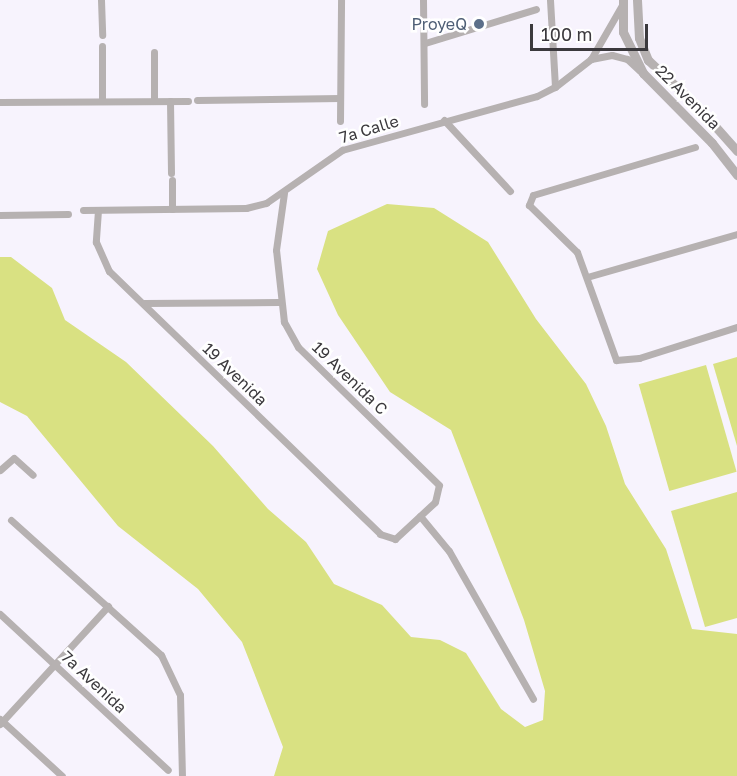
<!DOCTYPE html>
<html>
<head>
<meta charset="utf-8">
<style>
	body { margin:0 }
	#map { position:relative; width:737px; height:776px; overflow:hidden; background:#f7f3fd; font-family:"Golos Text",sans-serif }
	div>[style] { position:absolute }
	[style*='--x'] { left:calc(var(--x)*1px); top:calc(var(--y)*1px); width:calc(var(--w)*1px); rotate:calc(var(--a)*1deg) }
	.green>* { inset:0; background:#d9e182; transform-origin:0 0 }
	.minor>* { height:7px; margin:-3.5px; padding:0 3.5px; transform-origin:3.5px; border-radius:3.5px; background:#b6b1b1 }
	.tertiary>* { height:9px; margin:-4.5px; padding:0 4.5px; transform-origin:4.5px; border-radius:4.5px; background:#b6b1b1 }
	.dots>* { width:16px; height:16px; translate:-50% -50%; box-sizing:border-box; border:3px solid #fff; border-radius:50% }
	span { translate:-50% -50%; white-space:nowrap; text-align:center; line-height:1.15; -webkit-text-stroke:5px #fff; paint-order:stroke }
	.service-label { font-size:16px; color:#4e5e75 }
	.right { translate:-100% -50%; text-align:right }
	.street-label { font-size:16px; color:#3b393d }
	.scale { position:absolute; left:530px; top:24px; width:118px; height:27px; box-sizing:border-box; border:3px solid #3b393d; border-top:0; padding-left:8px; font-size:18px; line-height:21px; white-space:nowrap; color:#3b393d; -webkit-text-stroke:4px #fff; paint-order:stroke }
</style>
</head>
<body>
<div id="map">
	<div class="green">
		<div style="clip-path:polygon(387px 204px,434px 208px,488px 242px,536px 319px,586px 384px,606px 426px,625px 484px,666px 549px,692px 629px,737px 634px,737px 776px,274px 776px,283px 747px,242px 642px,198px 589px,118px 526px,27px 416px,0 402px,0 257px,11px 257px,52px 288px,65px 320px,126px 362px,213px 446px,268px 509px,306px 542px,334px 584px,382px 605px,411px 637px,440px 640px,466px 653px,501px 709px,525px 727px,543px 720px,545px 691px,524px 620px,451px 430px,390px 392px,338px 315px,317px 269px,328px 231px)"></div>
		<div style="clip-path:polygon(737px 357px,737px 446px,713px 364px)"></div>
		<div style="left:706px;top:365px;width:111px;height:70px;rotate:74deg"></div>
		<div style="clip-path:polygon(737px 492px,737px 618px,705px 627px,671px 511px)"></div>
	</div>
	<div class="minor">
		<div style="--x:101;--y:0;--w:35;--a:88"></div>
		<div style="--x:423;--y:0;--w:104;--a:89.4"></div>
		<div style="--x:550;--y:0;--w:87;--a:86.7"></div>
		<div style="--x:425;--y:43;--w:116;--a:-17"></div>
		<div style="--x:102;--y:46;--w:55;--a:90"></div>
		<div style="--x:154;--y:52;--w:47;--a:90"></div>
		<div style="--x:591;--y:59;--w:21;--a:-11"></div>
		<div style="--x:612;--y:55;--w:16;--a:15"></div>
		<div style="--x:627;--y:59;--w:18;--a:43"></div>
		<div style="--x:197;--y:100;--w:143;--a:-0.8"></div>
		<div style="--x:170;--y:101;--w:72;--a:89.2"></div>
		<div style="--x:0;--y:102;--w:188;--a:-0.3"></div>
		<div style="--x:444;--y:120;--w:97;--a:47.1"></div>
		<div style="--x:340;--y:121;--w:121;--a:-89.5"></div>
		<div style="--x:695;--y:147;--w:169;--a:163.5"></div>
		<div style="--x:533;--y:195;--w:11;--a:112"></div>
		<div style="--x:529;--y:205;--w:67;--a:44.4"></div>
		<div style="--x:577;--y:252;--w:115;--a:70.1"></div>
		<div style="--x:616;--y:360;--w:23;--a:-5"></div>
		<div style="--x:639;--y:358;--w:103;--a:-17.6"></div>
		<div style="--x:172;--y:180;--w:29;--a:90"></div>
		<div style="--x:83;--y:210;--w:163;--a:-0.7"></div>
		<div style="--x:246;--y:208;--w:21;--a:-14"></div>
		<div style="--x:266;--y:203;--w:93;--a:-34.9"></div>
		<div style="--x:342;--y:150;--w:202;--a:-15.5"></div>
		<div style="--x:537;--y:96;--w:20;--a:-27"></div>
		<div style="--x:555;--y:87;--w:46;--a:-37.9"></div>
		<div style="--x:591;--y:59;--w:62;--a:-60.1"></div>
		<div style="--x:98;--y:210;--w:32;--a:94"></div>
		<div style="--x:96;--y:242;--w:32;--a:66"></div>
		<div style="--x:109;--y:271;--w:378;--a:44.1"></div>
		<div style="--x:380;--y:534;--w:16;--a:18"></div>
		<div style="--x:395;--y:539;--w:54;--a:-42.8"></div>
		<div style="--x:435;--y:502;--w:17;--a:-77"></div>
		<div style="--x:439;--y:485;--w:197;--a:-135.6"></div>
		<div style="--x:298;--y:347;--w:29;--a:-119"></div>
		<div style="--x:284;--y:322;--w:72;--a:-96.3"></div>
		<div style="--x:276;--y:250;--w:58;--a:-82"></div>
		<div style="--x:0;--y:215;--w:68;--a:-0.8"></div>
		<div style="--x:587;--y:277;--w:156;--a:-16"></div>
		<div style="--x:144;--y:303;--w:135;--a:-0.4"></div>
		<div style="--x:0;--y:470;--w:18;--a:-41"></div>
		<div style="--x:14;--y:458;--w:25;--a:42"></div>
		<div style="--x:420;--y:516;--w:45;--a:50.4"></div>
		<div style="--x:449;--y:551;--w:170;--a:60.4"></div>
		<div style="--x:11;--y:520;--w:202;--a:42"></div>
		<div style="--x:161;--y:655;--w:44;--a:64.6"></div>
		<div style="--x:180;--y:695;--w:81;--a:88.6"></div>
		<div style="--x:0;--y:614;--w:229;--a:42.9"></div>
		<div style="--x:0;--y:719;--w:84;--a:42.6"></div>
		<div style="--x:0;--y:724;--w:160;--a:-47.5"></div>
	</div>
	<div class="tertiary">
		<div style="--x:623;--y:0;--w:32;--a:90"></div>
		<div style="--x:623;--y:32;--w:46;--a:64"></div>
		<div style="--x:643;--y:73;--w:98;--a:45.4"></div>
		<div style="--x:712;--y:143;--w:41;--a:52"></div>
		<div style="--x:637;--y:0;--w:38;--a:87"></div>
		<div style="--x:639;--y:38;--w:24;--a:68"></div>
		<div style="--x:648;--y:60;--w:69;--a:43.2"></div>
		<div style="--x:698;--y:107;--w:59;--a:48.4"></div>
	</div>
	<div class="dots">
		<div style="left:479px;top:24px;background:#5c6f8a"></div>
	</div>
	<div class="service-label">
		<span class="right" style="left:467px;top:24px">ProyeQ</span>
	</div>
	<div class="street-label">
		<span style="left:688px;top:97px;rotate:45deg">22 Avenida</span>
		<span style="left:369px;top:129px;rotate:-17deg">7a Calle</span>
		<span style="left:235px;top:374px;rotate:44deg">19 Avenida</span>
		<span style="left:350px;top:378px;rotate:44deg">19 Avenida C</span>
		<span style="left:94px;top:682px;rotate:43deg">7a Avenida</span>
	</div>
	<div class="scale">100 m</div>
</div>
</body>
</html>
